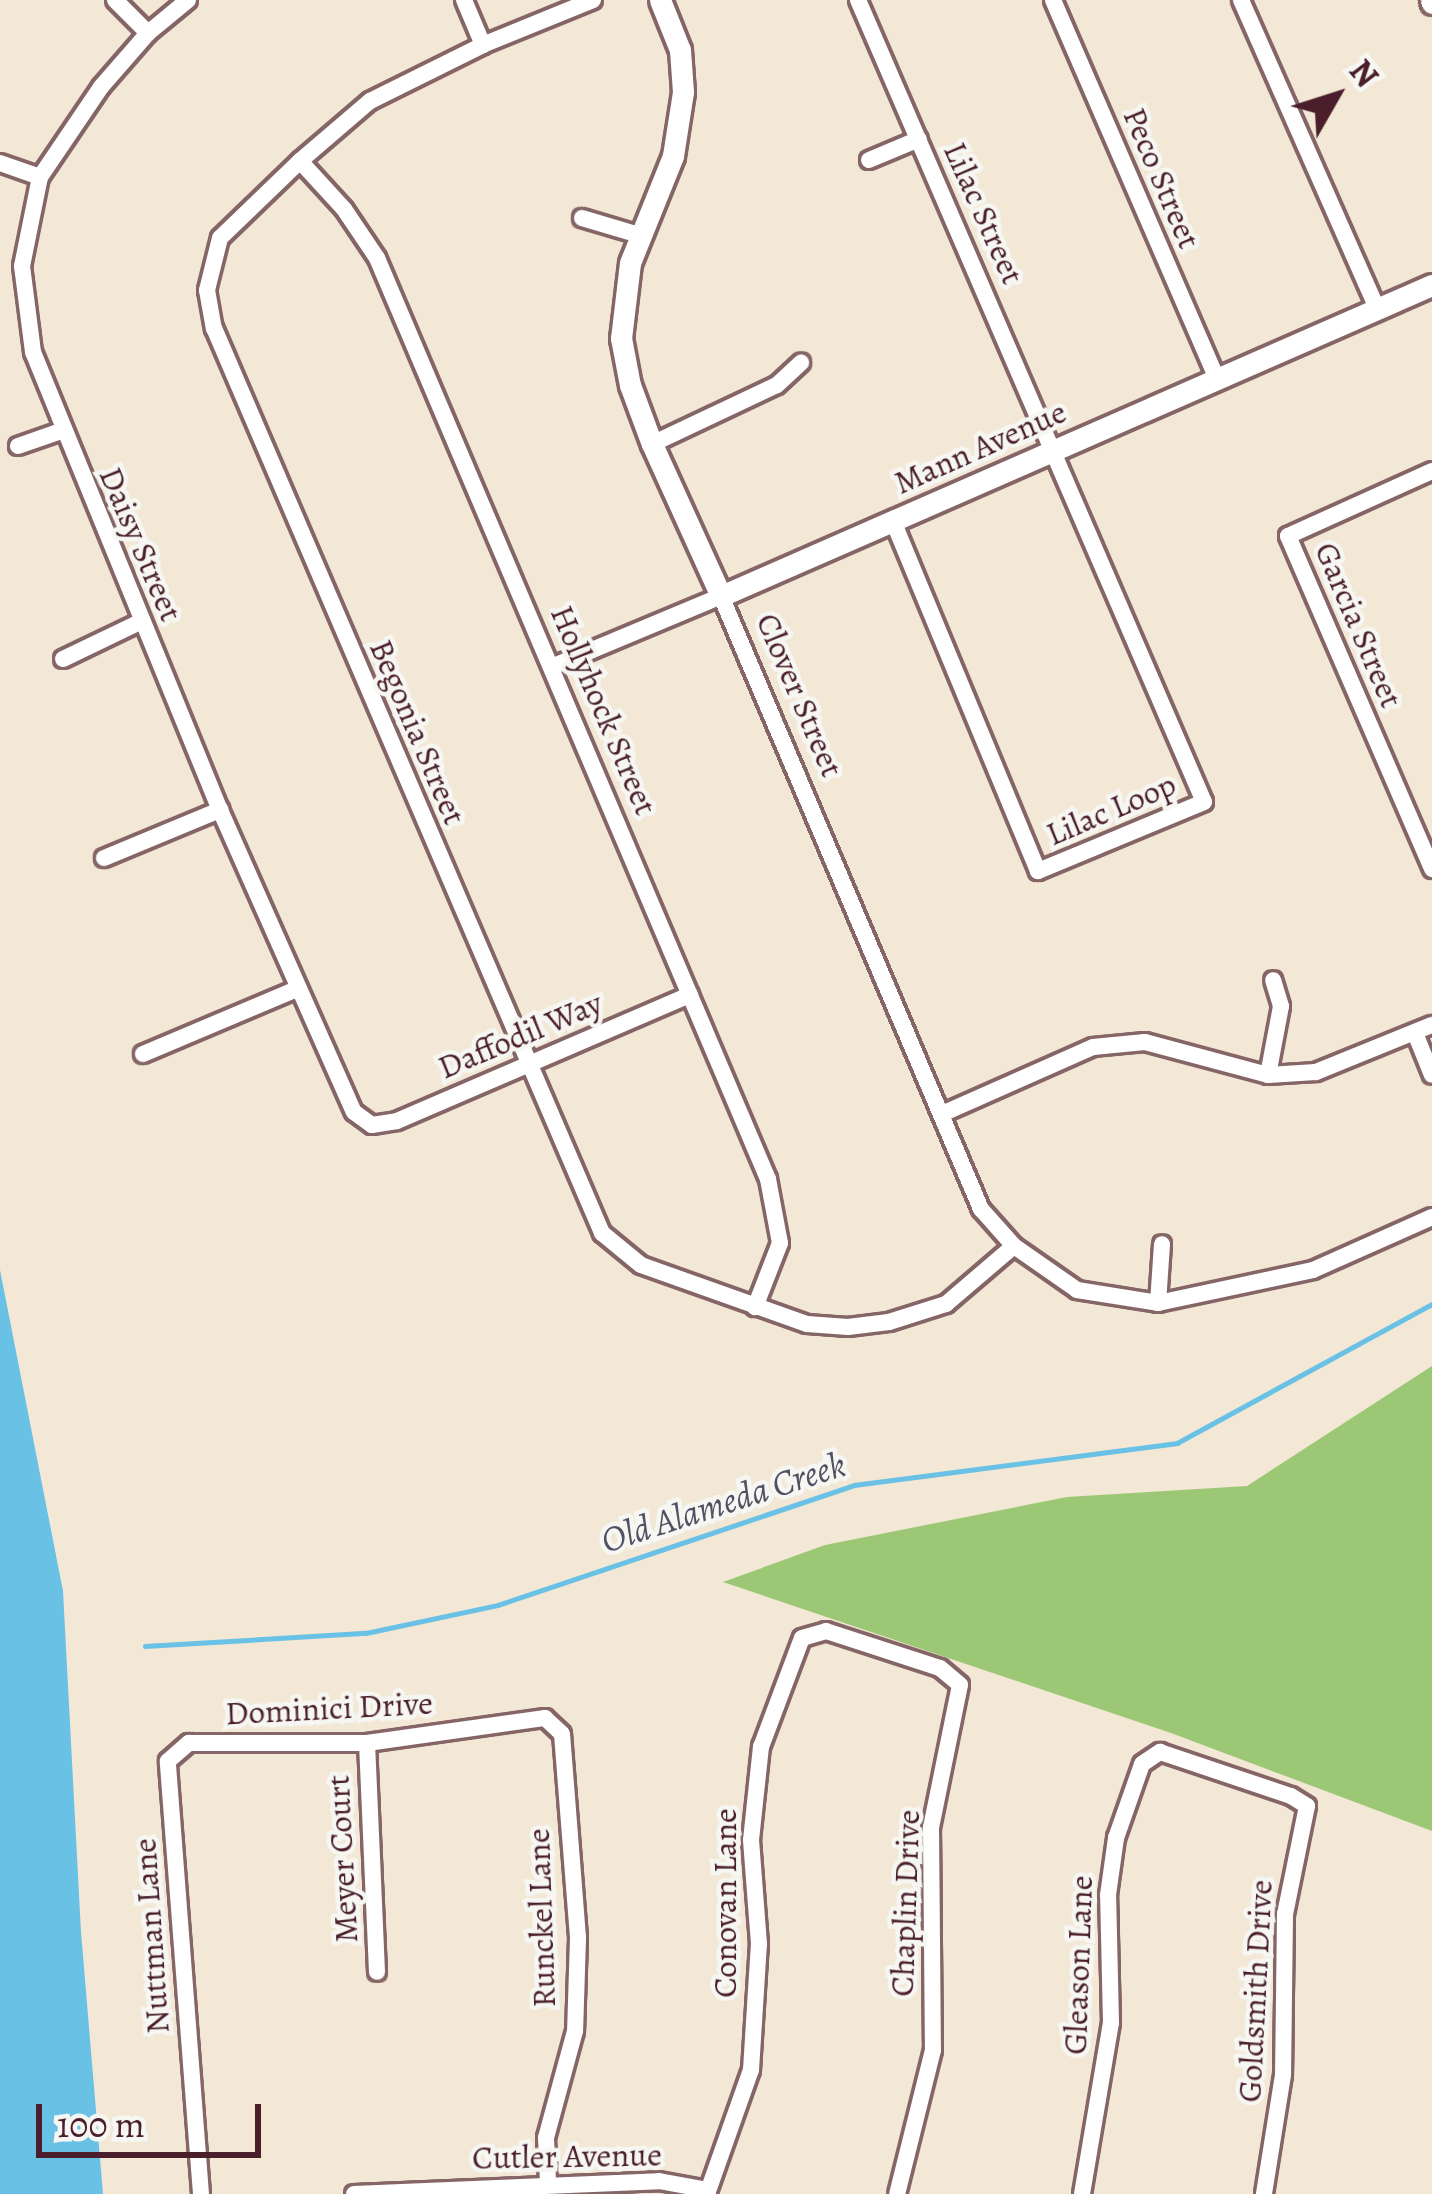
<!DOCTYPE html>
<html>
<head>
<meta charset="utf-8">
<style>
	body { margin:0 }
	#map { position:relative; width:1432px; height:2194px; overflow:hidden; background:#f3e7d5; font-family:Alegreya,serif }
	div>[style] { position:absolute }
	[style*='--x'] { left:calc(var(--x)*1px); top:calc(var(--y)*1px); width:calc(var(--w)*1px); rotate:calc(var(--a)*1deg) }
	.green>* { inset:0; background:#9cc875 }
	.water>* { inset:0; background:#69c1e6 }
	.stream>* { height:4.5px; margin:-2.25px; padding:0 2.25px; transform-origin:2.25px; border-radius:2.25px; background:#69c1e6 }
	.roads { filter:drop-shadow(3px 0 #856566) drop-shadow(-3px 0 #856566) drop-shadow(0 3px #856566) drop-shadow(0 -3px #856566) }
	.minor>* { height:16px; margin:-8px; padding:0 8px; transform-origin:8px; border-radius:8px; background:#fff }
	.tertiary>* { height:21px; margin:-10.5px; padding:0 10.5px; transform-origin:10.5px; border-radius:10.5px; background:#fff }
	span { translate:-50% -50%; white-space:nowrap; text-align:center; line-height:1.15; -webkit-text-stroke:9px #f6f6f2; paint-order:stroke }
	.street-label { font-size:33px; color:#4a1f2b }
	.water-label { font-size:36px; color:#535063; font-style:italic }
	.north { position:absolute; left:1276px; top:36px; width:120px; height:120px; -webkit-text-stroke:9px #f6f6f2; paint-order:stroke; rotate:51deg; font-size:33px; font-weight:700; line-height:48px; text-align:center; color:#4a1f2b }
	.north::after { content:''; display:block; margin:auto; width:42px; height:54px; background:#4a1f2b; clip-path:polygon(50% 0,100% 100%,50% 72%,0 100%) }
	.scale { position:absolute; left:36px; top:2104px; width:225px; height:54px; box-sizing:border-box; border:6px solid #4a1f2b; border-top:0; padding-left:15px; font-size:36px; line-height:42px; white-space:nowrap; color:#4a1f2b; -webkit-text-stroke:9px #f6f6f2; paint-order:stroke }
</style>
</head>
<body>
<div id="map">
	<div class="green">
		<div style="clip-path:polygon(1432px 1366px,1432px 1831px,1171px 1733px,723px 1582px,825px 1545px,1067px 1497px,1247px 1486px)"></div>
	</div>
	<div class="water">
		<div style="clip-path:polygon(0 1270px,63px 1591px,81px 1932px,103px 2194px,0 2194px)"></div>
	</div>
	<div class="stream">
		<div style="--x:145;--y:1646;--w:221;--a:-3.4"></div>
		<div style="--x:366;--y:1633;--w:135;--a:-12"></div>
		<div style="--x:498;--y:1605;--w:376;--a:-18.6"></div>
		<div style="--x:854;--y:1485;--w:326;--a:-7.4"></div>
		<div style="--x:1177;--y:1443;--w:290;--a:-28.6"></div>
	</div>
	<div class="roads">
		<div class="minor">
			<div style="--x:115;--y:0;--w:47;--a:45"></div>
			<div style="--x:188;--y:0;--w:52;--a:140.5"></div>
			<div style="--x:148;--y:33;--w:72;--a:131"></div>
			<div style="--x:101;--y:87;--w:109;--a:124.1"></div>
			<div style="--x:40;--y:177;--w:91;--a:101.4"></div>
			<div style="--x:22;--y:266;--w:87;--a:82.7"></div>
			<div style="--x:33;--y:352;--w:495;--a:67.8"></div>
			<div style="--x:220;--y:810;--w:330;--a:66.1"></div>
			<div style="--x:354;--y:1112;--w:22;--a:36"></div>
			<div style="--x:372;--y:1125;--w:25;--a:-9"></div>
			<div style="--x:397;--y:1121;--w:319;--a:-23.3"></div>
			<div style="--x:464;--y:0;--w:49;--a:67.1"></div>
			<div style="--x:593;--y:0;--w:119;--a:157.8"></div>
			<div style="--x:483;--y:45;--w:126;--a:153.6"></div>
			<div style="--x:370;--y:101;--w:92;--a:139.4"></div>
			<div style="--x:300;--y:161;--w:111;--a:136.1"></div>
			<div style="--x:220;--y:238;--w:54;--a:104"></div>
			<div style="--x:207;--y:290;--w:39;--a:80"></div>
			<div style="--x:214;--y:328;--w:985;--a:66.79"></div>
			<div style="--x:602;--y:1233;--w:50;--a:39.4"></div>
			<div style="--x:641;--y:1265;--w:176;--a:19.6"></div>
			<div style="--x:807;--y:1324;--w:41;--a:4.2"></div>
			<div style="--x:848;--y:1327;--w:41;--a:-7"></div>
			<div style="--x:889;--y:1322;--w:60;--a:-17.5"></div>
			<div style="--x:946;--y:1304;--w:89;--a:-40.5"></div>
			<div style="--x:858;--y:0;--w:873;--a:66.66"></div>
			<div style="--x:1204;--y:802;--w:180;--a:157.4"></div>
			<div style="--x:1038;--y:871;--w:379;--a:-112.5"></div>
			<div style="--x:1053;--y:0;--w:413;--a:66.6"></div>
			<div style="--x:1241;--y:0;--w:339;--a:66.2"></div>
			<div style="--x:869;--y:160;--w:54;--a:-22.8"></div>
			<div style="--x:300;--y:161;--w:65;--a:47.5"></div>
			<div style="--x:344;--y:209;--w:59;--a:56"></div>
			<div style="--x:377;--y:258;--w:1001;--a:67"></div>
			<div style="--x:768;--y:1179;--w:65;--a:79.4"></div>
			<div style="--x:780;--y:1243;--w:69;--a:111.3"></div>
			<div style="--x:0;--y:163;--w:42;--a:19.3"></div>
			<div style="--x:582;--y:218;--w:59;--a:16.6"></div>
			<div style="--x:652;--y:444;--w:138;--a:-25.3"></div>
			<div style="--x:777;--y:385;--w:33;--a:-43"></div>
			<div style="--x:18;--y:446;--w:46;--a:-19.2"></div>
			<div style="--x:1432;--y:471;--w:158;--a:155.7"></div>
			<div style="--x:1288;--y:536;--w:363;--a:66.6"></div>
			<div style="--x:63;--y:659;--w:88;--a:-25.7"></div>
			<div style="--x:554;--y:666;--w:181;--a:-22.7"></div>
			<div style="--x:721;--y:596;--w:666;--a:67.02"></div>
			<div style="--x:981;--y:1209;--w:50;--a:48.3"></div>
			<div style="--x:1014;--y:1246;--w:77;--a:34.9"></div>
			<div style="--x:1077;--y:1290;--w:82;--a:9.1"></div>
			<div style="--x:1158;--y:1303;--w:158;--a:-12"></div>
			<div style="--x:1313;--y:1270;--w:130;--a:-24"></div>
			<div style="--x:104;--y:858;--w:126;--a:-22.5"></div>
			<div style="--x:1415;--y:1033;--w:45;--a:68"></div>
			<div style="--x:143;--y:1054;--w:169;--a:-22.9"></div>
			<div style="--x:1268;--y:1075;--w:70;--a:-79.3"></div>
			<div style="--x:1281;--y:1006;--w:27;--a:-107"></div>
			<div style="--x:944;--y:1113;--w:163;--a:-23.9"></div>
			<div style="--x:1093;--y:1047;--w:52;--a:-5.5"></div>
			<div style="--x:1145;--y:1042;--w:127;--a:15"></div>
			<div style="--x:1268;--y:1075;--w:48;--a:-3.6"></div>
			<div style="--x:1316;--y:1072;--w:125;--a:-22.1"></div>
			<div style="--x:1158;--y:1303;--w:59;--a:-86.1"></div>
			<div style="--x:367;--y:1743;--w:229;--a:87.5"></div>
			<div style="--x:201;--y:2194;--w:434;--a:-94.4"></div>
			<div style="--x:168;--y:1761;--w:28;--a:-41"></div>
			<div style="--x:189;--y:1743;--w:178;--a:0"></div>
			<div style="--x:367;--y:1743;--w:180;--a:-8"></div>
			<div style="--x:545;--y:1718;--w:23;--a:43"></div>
			<div style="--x:562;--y:1734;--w:205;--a:85.5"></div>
			<div style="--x:578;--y:1938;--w:93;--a:91.8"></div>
			<div style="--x:575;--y:2031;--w:111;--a:105.2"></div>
			<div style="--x:546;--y:2138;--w:44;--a:87.4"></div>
			<div style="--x:354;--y:2194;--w:305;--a:-2.4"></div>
			<div style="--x:659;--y:2181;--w:50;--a:10.4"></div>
			<div style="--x:707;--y:2194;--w:132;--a:-70.5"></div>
			<div style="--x:751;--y:2070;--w:126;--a:-86.4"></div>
			<div style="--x:759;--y:1944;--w:104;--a:-94.4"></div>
			<div style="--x:751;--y:1840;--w:94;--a:-83.9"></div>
			<div style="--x:761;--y:1747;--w:116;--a:-69.4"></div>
			<div style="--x:802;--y:1638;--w:25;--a:-16"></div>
			<div style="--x:826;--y:1631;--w:120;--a:18"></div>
			<div style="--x:940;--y:1668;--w:26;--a:40"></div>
			<div style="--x:960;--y:1685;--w:145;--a:101.5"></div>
			<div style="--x:931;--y:1827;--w:223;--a:89.5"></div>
			<div style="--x:933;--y:2050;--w:148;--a:104"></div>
			<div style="--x:1082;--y:2194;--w:173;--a:-80.4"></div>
			<div style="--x:1111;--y:2023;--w:128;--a:-91.3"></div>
			<div style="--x:1108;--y:1895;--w:58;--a:-82"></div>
			<div style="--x:1116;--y:1838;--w:78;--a:-70.6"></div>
			<div style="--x:1142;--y:1764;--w:22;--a:-34"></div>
			<div style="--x:1160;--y:1752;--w:138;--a:18.6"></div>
			<div style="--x:1291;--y:1796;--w:19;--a:32"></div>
			<div style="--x:1307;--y:1806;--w:110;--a:101.5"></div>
			<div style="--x:1285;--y:1914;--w:161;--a:90.7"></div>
			<div style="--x:1283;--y:2075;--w:121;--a:99.1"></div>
		</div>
		<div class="tertiary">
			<div style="--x:660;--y:0;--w:54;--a:68.2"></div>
			<div style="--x:680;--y:50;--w:42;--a:85.9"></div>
			<div style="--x:683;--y:92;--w:65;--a:98.9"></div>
			<div style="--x:673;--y:156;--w:115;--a:111.9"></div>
			<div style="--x:630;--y:263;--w:76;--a:96.8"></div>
			<div style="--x:621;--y:338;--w:48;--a:79.2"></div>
			<div style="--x:630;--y:385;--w:63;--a:69.6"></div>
			<div style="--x:652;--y:444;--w:167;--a:65.6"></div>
			<div style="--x:721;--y:596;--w:776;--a:-23.63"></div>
			<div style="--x:1431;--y:0;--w:3;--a:72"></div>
		</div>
	</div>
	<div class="street-label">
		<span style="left:1162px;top:178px;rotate:67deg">Peco Street</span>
		<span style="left:984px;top:213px;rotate:66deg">Lilac Street</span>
		<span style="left:980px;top:447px;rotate:-24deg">Mann Avenue</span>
		<span style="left:141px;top:544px;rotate:67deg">Daisy Street</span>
		<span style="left:1359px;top:625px;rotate:67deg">Garcia Street</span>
		<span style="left:800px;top:695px;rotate:67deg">Clover Street</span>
		<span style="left:604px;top:710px;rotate:67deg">Hollyhock Street</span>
		<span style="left:418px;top:732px;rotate:67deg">Begonia Street</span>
		<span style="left:1111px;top:809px;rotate:-23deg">Lilac Loop</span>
		<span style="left:520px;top:1035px;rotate:-23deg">Daffodil Way</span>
		<span style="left:329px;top:1708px;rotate:-3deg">Dominici Drive</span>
		<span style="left:342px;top:1859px;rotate:-93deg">Meyer Court</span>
		<span style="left:725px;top:1903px;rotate:-90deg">Conovan Lane</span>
		<span style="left:905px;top:1903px;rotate:-88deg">Chaplin Drive</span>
		<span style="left:541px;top:1918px;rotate:-92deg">Runckel Lane</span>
		<span style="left:151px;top:1936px;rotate:-94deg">Nuttman Lane</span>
		<span style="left:1078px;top:1965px;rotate:-88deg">Gleason Lane</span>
		<span style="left:1255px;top:1991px;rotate:-87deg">Goldsmith Drive</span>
		<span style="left:567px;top:2156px;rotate:-1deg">Cutler Avenue</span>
	</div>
	<div class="water-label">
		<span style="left:723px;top:1502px;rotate:-18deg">Old Alameda Creek</span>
	</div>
	<div class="north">N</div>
	<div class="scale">100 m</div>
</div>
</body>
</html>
